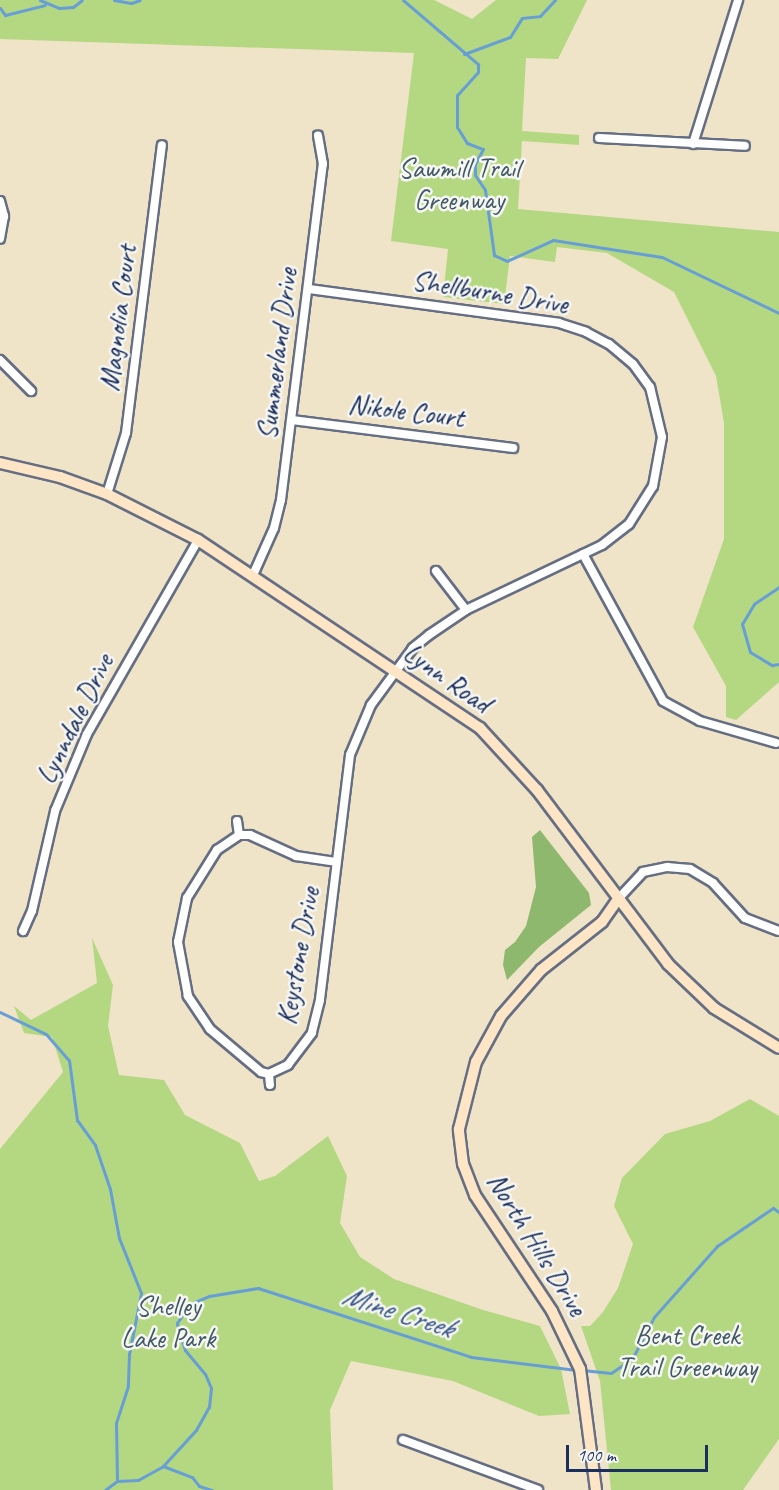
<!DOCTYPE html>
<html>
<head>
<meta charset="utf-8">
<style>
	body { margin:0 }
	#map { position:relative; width:779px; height:1490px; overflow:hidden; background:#efe3c8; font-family:Caveat,sans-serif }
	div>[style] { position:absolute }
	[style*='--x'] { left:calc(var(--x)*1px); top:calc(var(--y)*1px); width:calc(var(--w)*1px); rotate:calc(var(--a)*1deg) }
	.green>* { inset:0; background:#b4d881 }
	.forest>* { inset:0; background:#8fb86f }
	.stream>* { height:3px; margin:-1.5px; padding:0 1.5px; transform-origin:1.5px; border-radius:1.5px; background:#679ed5 }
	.roads { filter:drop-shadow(2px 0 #656e83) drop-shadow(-2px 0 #656e83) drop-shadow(0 2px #656e83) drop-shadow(0 -2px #656e83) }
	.minor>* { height:8px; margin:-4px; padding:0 4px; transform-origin:4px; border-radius:4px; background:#fff }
	.secondary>* { height:10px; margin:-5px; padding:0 5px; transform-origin:5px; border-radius:5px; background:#fde5c5 }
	span { translate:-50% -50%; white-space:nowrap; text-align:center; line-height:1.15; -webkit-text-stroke:5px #f6f6f2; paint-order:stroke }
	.park-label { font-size:28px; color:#415967 }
	.street-label { font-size:28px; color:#1b2f5e }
	.water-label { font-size:30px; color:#365688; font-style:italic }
	.scale { position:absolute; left:566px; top:1445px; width:142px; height:27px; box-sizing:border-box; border:3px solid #1b2f5e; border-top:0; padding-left:8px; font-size:18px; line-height:21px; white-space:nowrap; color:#1b2f5e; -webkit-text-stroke:4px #f6f6f2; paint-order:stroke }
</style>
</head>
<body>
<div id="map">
	<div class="green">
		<div style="clip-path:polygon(0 0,434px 0,472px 19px,496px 0,587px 0,558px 59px,526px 58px,522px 131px,579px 135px,579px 145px,522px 141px,518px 209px,779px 232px,779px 682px,736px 720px,726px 717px,726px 686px,693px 627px,724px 539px,724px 423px,716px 376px,674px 292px,607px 253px,557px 247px,555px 262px,510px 256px,504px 304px,443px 297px,448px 249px,391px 241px,414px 53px,0 39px)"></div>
		<div style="clip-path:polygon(92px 938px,113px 985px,108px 1026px,119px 1075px,164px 1080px,185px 1115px,240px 1143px,259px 1181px,275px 1176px,328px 1136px,347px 1176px,340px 1223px,360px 1257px,394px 1279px,483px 1310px,540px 1326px,561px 1369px,570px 1414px,539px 1416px,453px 1381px,351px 1361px,330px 1410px,333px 1490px,0 1490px,0 1149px,63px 1072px,52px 1037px,24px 1033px,14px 1006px,31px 1020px,97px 983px)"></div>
		<div style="clip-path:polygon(750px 1099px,779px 1116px,779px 1439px,743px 1490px,611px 1490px,600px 1381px,581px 1326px,590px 1326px,603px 1312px,618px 1288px,633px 1244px,614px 1206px,622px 1178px,665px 1134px,710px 1121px)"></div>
	</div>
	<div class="forest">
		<div style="clip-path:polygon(540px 830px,589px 893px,591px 905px,539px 947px,507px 980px,503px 965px,505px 950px,515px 942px,526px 926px,536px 887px,532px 837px)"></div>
	</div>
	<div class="stream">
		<div style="--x:40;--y:0;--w:21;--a:23"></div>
		<div style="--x:59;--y:8;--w:14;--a:-4"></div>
		<div style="--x:73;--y:7;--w:11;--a:-38"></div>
		<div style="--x:114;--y:0;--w:17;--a:10"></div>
		<div style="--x:131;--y:3;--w:9;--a:-18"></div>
		<div style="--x:403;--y:0;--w:99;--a:40.5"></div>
		<div style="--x:478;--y:64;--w:8;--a:90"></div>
		<div style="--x:478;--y:72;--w:31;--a:132"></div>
		<div style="--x:457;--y:95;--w:32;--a:90"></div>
		<div style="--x:457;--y:127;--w:19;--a:58"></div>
		<div style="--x:467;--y:143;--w:17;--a:21"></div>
		<div style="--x:483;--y:149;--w:17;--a:118"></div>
		<div style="--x:475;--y:164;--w:11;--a:90"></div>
		<div style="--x:475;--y:175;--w:18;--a:56"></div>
		<div style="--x:485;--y:190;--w:66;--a:82.1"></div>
		<div style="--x:494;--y:255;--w:14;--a:25"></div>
		<div style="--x:507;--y:261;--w:51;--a:-24.5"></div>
		<div style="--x:553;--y:240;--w:110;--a:8.9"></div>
		<div style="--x:662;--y:257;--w:130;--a:25.6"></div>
		<div style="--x:0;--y:8;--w:9;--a:54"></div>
		<div style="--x:5;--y:15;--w:41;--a:-14"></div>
		<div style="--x:464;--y:54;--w:49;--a:-20.3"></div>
		<div style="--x:510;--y:37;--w:22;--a:-58"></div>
		<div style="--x:522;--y:18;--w:18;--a:-6"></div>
		<div style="--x:540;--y:16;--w:22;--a:-47"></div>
		<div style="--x:779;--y:587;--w:30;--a:146"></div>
		<div style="--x:754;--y:604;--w:23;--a:121"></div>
		<div style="--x:742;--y:624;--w:29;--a:74"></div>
		<div style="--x:750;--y:652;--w:26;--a:31"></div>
		<div style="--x:772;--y:665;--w:7;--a:-8"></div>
		<div style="--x:0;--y:1012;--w:51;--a:25.6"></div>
		<div style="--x:46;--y:1034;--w:35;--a:49"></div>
		<div style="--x:69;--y:1060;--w:61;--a:82.4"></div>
		<div style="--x:77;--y:1120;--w:31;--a:54"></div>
		<div style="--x:95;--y:1145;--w:46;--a:71.2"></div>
		<div style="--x:110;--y:1189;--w:50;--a:79.6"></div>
		<div style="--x:119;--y:1238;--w:59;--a:68.2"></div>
		<div style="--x:141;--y:1293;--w:62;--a:101.1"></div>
		<div style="--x:129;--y:1354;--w:32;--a:92"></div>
		<div style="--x:128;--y:1386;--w:39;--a:108"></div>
		<div style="--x:116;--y:1423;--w:57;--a:89"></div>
		<div style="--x:582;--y:1370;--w:29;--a:6"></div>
		<div style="--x:611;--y:1373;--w:25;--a:-34"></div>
		<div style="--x:632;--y:1359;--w:47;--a:-62.4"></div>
		<div style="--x:654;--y:1317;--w:95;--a:-48.4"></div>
		<div style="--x:717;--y:1246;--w:68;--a:-34.2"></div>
		<div style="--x:773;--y:1208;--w:7;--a:34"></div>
		<div style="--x:163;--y:1466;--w:31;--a:21"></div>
		<div style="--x:192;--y:1477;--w:11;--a:52"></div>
		<div style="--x:199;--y:1486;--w:14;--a:17"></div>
		<div style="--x:105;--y:1490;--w:15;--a:-37"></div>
		<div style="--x:117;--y:1481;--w:21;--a:-3"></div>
		<div style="--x:138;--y:1480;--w:29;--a:-29"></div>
		<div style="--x:163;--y:1466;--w:49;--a:-47.5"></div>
		<div style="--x:196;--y:1430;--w:26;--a:-61"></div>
		<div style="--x:209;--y:1407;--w:19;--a:-84"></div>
		<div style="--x:211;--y:1388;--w:15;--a:-113"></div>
		<div style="--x:205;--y:1374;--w:31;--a:-130"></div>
		<div style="--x:185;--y:1350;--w:28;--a:-107"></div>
		<div style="--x:177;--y:1323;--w:23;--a:-56"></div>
		<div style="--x:190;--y:1304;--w:21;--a:-23"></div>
		<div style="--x:209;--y:1296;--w:50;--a:-9.3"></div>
		<div style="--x:258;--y:1288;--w:224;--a:17.9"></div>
		<div style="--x:471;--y:1357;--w:106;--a:7.1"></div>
	</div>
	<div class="roads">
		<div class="minor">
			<div style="--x:599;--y:138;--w:146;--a:3.1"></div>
			<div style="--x:693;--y:144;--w:151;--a:-72.6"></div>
			<div style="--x:0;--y:201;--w:16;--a:75"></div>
			<div style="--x:4;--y:216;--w:23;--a:100"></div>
			<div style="--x:309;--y:289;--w:252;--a:7.7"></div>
			<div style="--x:559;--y:323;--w:28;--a:18"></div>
			<div style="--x:586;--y:332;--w:26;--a:28"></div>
			<div style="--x:609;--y:344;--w:31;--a:40"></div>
			<div style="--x:633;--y:364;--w:29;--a:54"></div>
			<div style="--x:650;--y:387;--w:51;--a:76.5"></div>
			<div style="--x:662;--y:437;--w:50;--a:100.4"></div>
			<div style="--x:653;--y:486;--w:45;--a:122.3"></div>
			<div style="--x:629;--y:524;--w:34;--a:142"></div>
			<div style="--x:602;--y:545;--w:151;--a:154.5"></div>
			<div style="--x:466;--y:610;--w:45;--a:146"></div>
			<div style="--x:429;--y:635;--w:21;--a:141"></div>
			<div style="--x:413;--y:648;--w:71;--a:126.4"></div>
			<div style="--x:371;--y:705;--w:54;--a:112.8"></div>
			<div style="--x:350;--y:755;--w:247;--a:97"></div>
			<div style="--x:320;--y:1000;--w:34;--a:104"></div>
			<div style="--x:312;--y:1033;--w:40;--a:127"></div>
			<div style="--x:288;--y:1065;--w:21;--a:155"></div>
			<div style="--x:269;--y:1074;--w:8;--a:-166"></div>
			<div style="--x:261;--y:1072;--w:67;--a:-139.9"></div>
			<div style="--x:210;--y:1029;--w:40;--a:-124"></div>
			<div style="--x:188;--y:996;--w:55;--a:-100.5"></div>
			<div style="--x:178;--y:942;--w:45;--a:-78.4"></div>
			<div style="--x:187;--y:898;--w:57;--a:-58"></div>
			<div style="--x:217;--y:850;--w:27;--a:-34"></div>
			<div style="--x:239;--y:835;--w:11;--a:0"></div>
			<div style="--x:250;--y:835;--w:51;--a:24.5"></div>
			<div style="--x:296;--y:856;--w:40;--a:8.5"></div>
			<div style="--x:0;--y:360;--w:44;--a:45"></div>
			<div style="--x:292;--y:420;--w:223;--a:7.2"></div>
			<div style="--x:107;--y:494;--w:64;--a:-72.7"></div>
			<div style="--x:126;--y:433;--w:290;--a:-82.9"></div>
			<div style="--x:583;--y:554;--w:167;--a:61.4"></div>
			<div style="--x:663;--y:701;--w:42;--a:28.4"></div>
			<div style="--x:700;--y:721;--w:79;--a:16.1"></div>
			<div style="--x:436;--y:571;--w:49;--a:52.4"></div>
			<div style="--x:253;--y:575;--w:51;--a:-65.9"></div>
			<div style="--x:274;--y:528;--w:29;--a:-76"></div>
			<div style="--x:281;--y:500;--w:339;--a:-82.9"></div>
			<div style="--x:323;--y:164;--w:29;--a:-100"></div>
			<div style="--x:237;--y:821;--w:14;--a:82"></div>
			<div style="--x:618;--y:899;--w:37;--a:-47"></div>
			<div style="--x:643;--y:872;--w:25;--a:-12"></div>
			<div style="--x:667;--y:867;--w:23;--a:5"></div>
			<div style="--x:690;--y:869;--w:27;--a:31"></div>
			<div style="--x:713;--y:883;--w:47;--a:47.6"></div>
			<div style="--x:745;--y:918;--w:36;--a:21"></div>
			<div style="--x:23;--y:931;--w:22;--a:-66"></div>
			<div style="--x:32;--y:911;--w:103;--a:-77"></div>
			<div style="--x:55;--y:811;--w:83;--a:-67.4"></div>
			<div style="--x:87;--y:734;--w:224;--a:-60.2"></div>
			<div style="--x:269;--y:1074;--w:11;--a:85"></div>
			<div style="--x:403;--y:1440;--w:144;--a:20.3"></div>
		</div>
		<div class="secondary">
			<div style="--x:0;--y:463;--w:62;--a:13.1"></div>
			<div style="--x:60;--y:477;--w:50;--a:19.9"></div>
			<div style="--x:107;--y:494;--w:102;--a:26.8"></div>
			<div style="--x:198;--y:540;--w:339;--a:33.7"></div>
			<div style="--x:480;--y:728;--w:84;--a:47.4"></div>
			<div style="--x:537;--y:790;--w:218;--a:53"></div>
			<div style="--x:668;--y:964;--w:64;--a:43.7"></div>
			<div style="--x:714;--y:1008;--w:76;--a:31.6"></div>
			<div style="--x:596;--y:1490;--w:122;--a:-97.5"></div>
			<div style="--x:580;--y:1369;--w:64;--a:-115.8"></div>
			<div style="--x:552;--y:1311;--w:139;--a:-123.6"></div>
			<div style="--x:475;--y:1195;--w:33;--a:-111"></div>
			<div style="--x:463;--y:1164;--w:35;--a:-97"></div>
			<div style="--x:459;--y:1129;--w:69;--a:-75.8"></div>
			<div style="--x:476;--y:1062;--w:52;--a:-61.5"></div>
			<div style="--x:501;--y:1016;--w:61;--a:-49"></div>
			<div style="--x:541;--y:970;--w:78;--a:-38.2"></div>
			<div style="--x:602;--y:922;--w:28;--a:-55"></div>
		</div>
	</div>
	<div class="park-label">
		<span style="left:459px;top:184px">Sawmill Trail<br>Greenway</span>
		<span style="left:168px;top:1322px">Shelley<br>Lake Park</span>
		<span style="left:687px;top:1351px">Bent Creek<br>Trail Greenway</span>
	</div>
	<div class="street-label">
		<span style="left:490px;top:292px;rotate:9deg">Shellburne Drive</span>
		<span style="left:118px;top:318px;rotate:-83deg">Magnolia Court</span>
		<span style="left:277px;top:354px;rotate:-83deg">Summerland Drive</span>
		<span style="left:406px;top:411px;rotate:7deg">Nikole Court</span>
		<span style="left:447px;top:678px;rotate:35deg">Lynn Road</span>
		<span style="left:75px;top:719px;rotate:-64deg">Lynndale Drive</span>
		<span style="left:298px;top:956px;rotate:-80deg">Keystone Drive</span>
		<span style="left:537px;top:1244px;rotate:58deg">North Hills Drive</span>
	</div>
	<div class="water-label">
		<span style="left:398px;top:1311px;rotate:18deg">Mine Creek</span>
	</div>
	<div class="scale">100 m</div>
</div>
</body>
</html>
